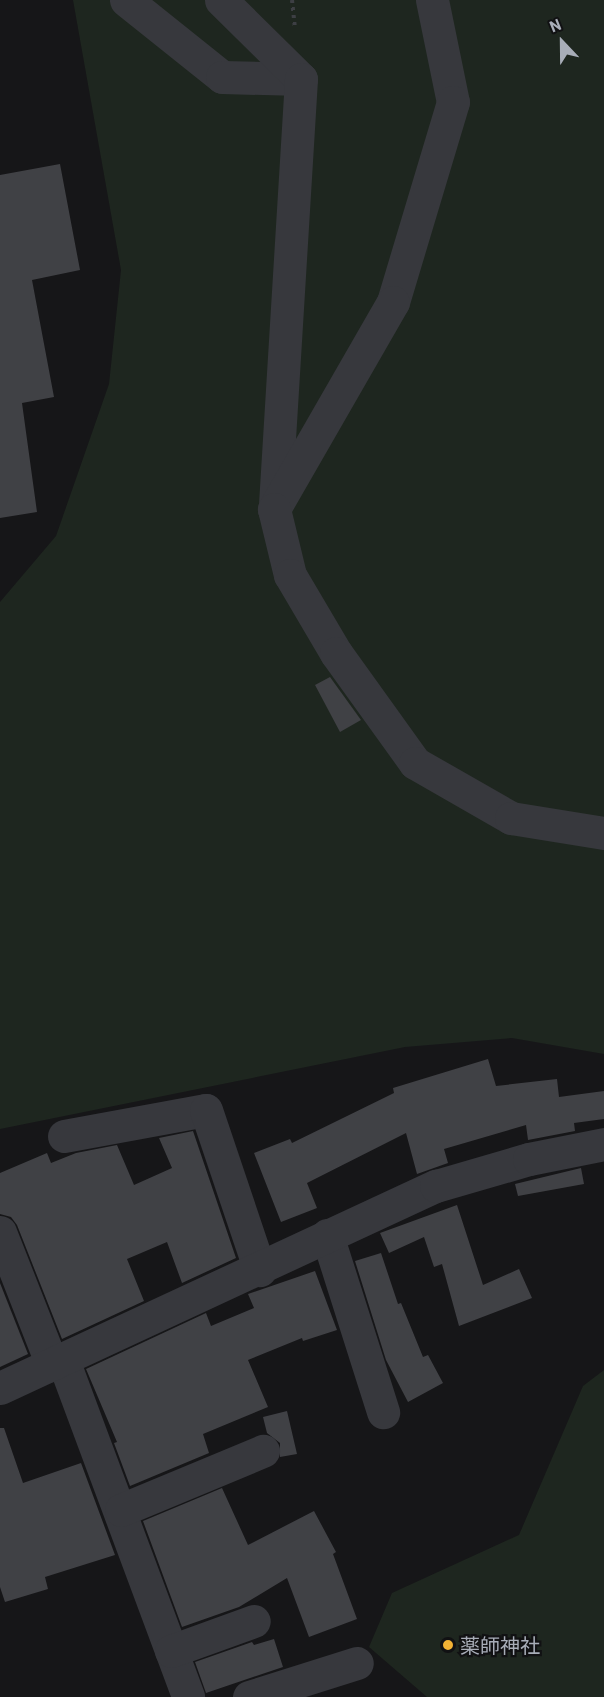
<!DOCTYPE html>
<html>
<head>
<meta charset="utf-8">
<style>
	body { margin:0 }
	#map { position:relative; width:604px; height:1697px; overflow:hidden; background:#161618; font-family:Barlow,"Noto Sans JP",sans-serif }
	div>[style] { position:absolute }
	[style*='--x'] { left:calc(var(--x)*1px); top:calc(var(--y)*1px); width:calc(var(--w)*1px); rotate:calc(var(--a)*1deg) }
	.green>* { inset:0; background:#1e261f }
	.building>* { inset:0; background:#404145 }
	.path>* { height:4px; margin-top:-2px; transform-origin:0; background:repeating-linear-gradient(90deg,#3d3f44 0 3px,transparent 0 7.5px) }
	.minor>* { height:33px; margin:-16.5px; padding:0 16.5px; transform-origin:16.5px; border-radius:16.5px; background:#37383d }
	.dots>* { width:16px; height:16px; translate:-50% -50%; box-sizing:border-box; border:3px solid #111113; border-radius:50% }
	span { translate:-50% -50%; white-space:nowrap; text-align:center; line-height:1.15; -webkit-text-stroke:4.5px #111113; paint-order:stroke }
	.poi-label { font-size:20px; color:#a8adb8 }
	.left { translate:0 -50%; text-align:left }
	.north { position:absolute; left:532px; top:12px; width:60px; height:60px; -webkit-text-stroke:4px #111113; paint-order:stroke; rotate:338deg; font-size:16px; font-weight:700; line-height:24px; text-align:center; color:#a8adb8 }
	.north::after { content:''; display:block; margin:auto; width:21px; height:27px; background:#a8adb8; clip-path:polygon(50% 0,100% 100%,50% 72%,0 100%) }
</style>
</head>
<body>
<div id="map">
	<div class="green">
		<div style="clip-path:polygon(73px 0,604px 0,604px 1054px,512px 1038px,405px 1047px,0 1129px,0 602px,56px 536px,109px 384px,121px 270px)"></div>
		<div style="clip-path:polygon(604px 1370px,604px 1697px,427px 1697px,369px 1647px,392px 1593px,519px 1535px,583px 1386px)"></div>
	</div>
	<div class="building">
		<div style="clip-path:polygon(60px 164px,80px 270px,32px 280px,54px 397px,22px 403px,37px 512px,0 518px,0 175px)"></div>
		<div style="clip-path:polygon(330px 677px,361px 720px,340px 732px,315px 685px)"></div>
		<div style="clip-path:polygon(488px 1059px,496px 1086px,557px 1079px,559px 1097px,604px 1091px,604px 1119px,574px 1123px,575px 1131px,528px 1140px,526px 1125px,444px 1149px,448px 1163px,417px 1174px,406px 1133px,307px 1183px,317px 1208px,281px 1222px,254px 1153px,290px 1139px,292px 1143px,394px 1093px,393px 1088px)"></div>
		<div style="clip-path:polygon(193px 1131px,236px 1258px,182px 1283px,167px 1242px,127px 1259px,144px 1301px,62px 1339px,17px 1225px,11px 1217px,0 1214px,0 1173px,47px 1153px,51px 1163px,76px 1153px,117px 1145px,134px 1185px,172px 1168px,159px 1138px)"></div>
		<div style="clip-path:polygon(581px 1168px,584px 1184px,518px 1196px,515px 1184px)"></div>
		<div style="clip-path:polygon(457px 1205px,483px 1285px,519px 1269px,532px 1298px,459px 1326px,442px 1264px,434px 1267px,424px 1237px,389px 1253px,380px 1233px)"></div>
		<div style="clip-path:polygon(381px 1253px,398px 1304px,401px 1303px,423px 1357px,428px 1355px,443px 1383px,408px 1402px,386px 1360px,355px 1261px)"></div>
		<div style="clip-path:polygon(315px 1271px,337px 1330px,303px 1341px,302px 1338px,248px 1360px,268px 1407px,203px 1434px,209px 1453px,130px 1486px,114px 1443px,117px 1442px,86px 1369px,206px 1313px,211px 1326px,254px 1308px,248px 1294px)"></div>
		<div style="clip-path:polygon(0 1283px,28px 1354px,0 1367px)"></div>
		<div style="clip-path:polygon(287px 1411px,297px 1454px,280px 1457px,280px 1443px,267px 1433px,263px 1417px)"></div>
		<div style="clip-path:polygon(0 1428px,4px 1428px,23px 1483px,81px 1463px,115px 1555px,45px 1577px,48px 1589px,5px 1602px,0 1587px)"></div>
		<div style="clip-path:polygon(222px 1488px,248px 1545px,314px 1511px,336px 1552px,333px 1554px,357px 1619px,309px 1637px,287px 1578px,239px 1607px,182px 1627px,143px 1521px)"></div>
		<div style="clip-path:polygon(274px 1639px,283px 1667px,206px 1693px,195px 1662px,252px 1642px,254px 1645px)"></div>
	</div>
	<div class="path">
		<div style="--x:292;--y:0;--w:30;--a:84"></div>
	</div>
	<div class="minor">
		<div style="--x:126;--y:0;--w:123;--a:38.7"></div>
		<div style="--x:222;--y:77;--w:79;--a:1.5"></div>
		<div style="--x:221;--y:0;--w:112;--a:44.6"></div>
		<div style="--x:301;--y:79;--w:423;--a:93.5"></div>
		<div style="--x:432;--y:0;--w:104;--a:78.4"></div>
		<div style="--x:453;--y:102;--w:209;--a:106.7"></div>
		<div style="--x:393;--y:302;--w:239;--a:119.9"></div>
		<div style="--x:274;--y:509;--w:68;--a:76.4"></div>
		<div style="--x:290;--y:575;--w:91;--a:59.5"></div>
		<div style="--x:336;--y:653;--w:135;--a:54.3"></div>
		<div style="--x:415;--y:763;--w:111;--a:29.8"></div>
		<div style="--x:511;--y:818;--w:94;--a:9.2"></div>
		<div style="--x:64;--y:1136;--w:144;--a:-10.4"></div>
		<div style="--x:206;--y:1110;--w:169;--a:71.4"></div>
		<div style="--x:0;--y:1232;--w:143;--a:68.6"></div>
		<div style="--x:327;--y:1235;--w:186;--a:72.4"></div>
		<div style="--x:63;--y:1360;--w:359;--a:69.6"></div>
		<div style="--x:0;--y:1388;--w:481;--a:-24.9"></div>
		<div style="--x:436;--y:1186;--w:97;--a:-16.2"></div>
		<div style="--x:529;--y:1159;--w:76;--a:-11.3"></div>
		<div style="--x:121;--y:1510;--w:154;--a:-22.6"></div>
		<div style="--x:171;--y:1651;--w:88;--a:-19.9"></div>
		<div style="--x:249;--y:1697;--w:113;--a:-17.5"></div>
	</div>
	<div class="dots">
		<div style="left:448px;top:1645px;background:#f2b134"></div>
	</div>
	<div class="poi-label">
		<span class="left" style="left:460px;top:1645px">薬師神社</span>
	</div>
	<div class="north">N</div>
</div>
</body>
</html>
